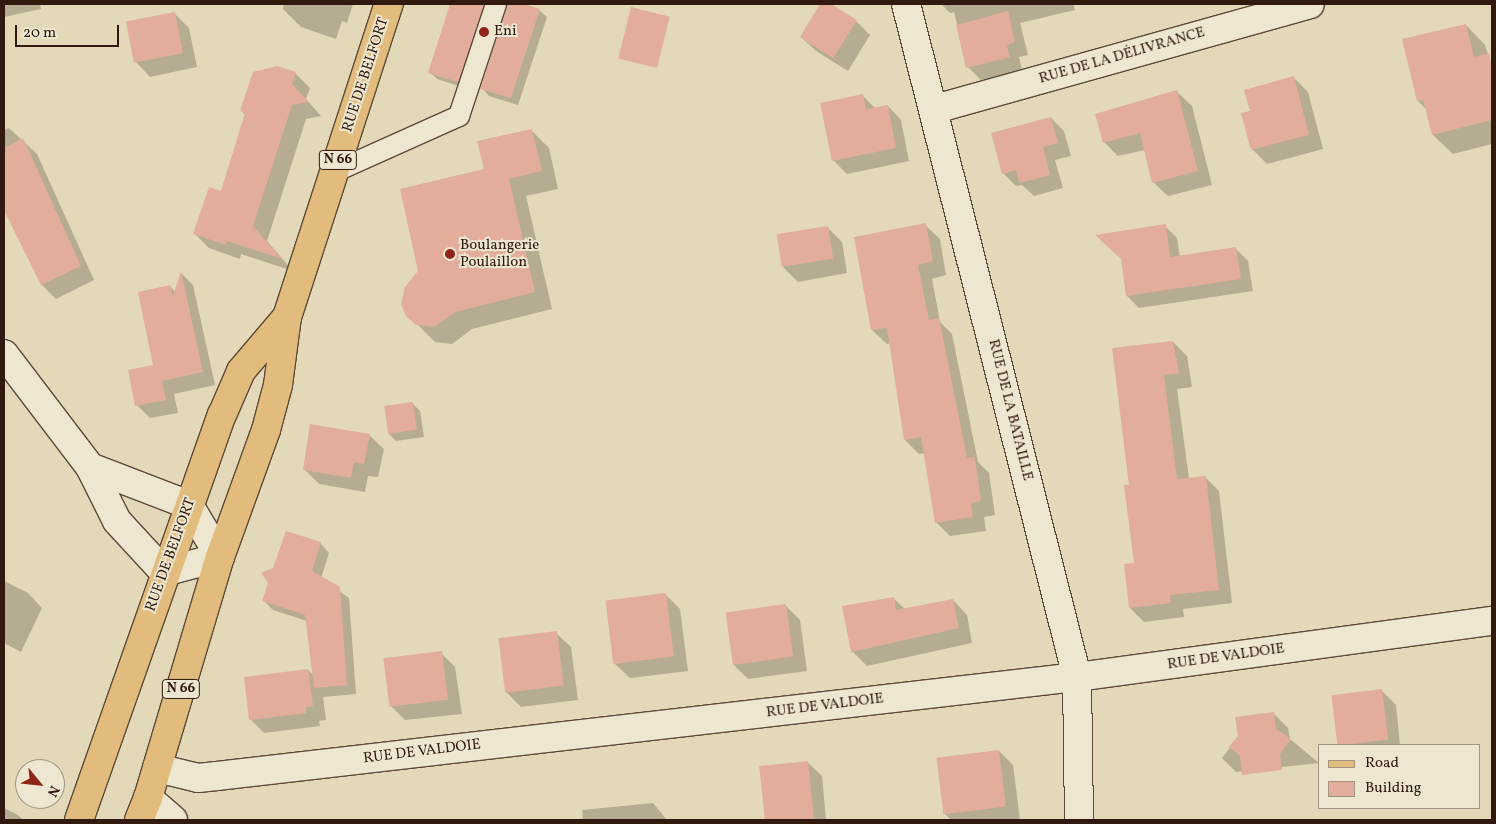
<!DOCTYPE html>
<html>
<head>
<meta charset="utf-8">
<style>
	body { margin:0 }
	#map { position:relative; width:1496px; height:824px; overflow:hidden; background:#e3d8b7; font-family:Vollkorn,serif }
	div>[style] { position:absolute }
	[style*='--x'] { left:calc(var(--x)*1px); top:calc(var(--y)*1px); width:calc(var(--w)*1px); rotate:calc(var(--a)*1deg) }
	.shadow>* { inset:0; background:#0003 }
	.building>* { inset:0; background:#e2ad9b; transform-origin:0 0 }
	.roads { filter:drop-shadow(1px 0 #5e4939) drop-shadow(-1px 0 #5e4939) drop-shadow(0 1px #5e4939) drop-shadow(0 -1px #5e4939) }
	.lane>* { height:20px; margin:-10px; padding:0 10px; transform-origin:10px; border-radius:10px; background:#ede6d0 }
	.street>* { height:28px; margin:-14px; padding:0 14px; transform-origin:14px; border-radius:14px; background:#ede6d0 }
	.secondary>* { height:28px; margin:-14px; padding:0 14px; transform-origin:14px; border-radius:14px; background:#ede6d0 }
	.primary>* { height:28px; margin:-14px; padding:0 14px; transform-origin:14px; border-radius:14px; background:#e2bc7c }
	.dots>* { width:14px; height:14px; translate:-50% -50%; box-sizing:border-box; border:2px solid #ede6d0; border-radius:50% }
	span { translate:-50% -50%; white-space:nowrap; text-align:center; line-height:1.15; -webkit-text-stroke:4px #ede6d0; paint-order:stroke }
	.shield-label span { padding:1px 4px; background:#ede6d0; border:1px solid; border-radius:4px; -webkit-text-stroke-width:0 }
	.shield-label { font-size:14px; color:#32190f; font-weight:700 }
	.poi-label { font-size:15px; color:#32190f }
	.left { translate:0 -50%; text-align:left }
	.street-label { font-size:15px; color:#32190f }
	.frame { position:absolute; inset:0; border:5px solid #32190f; pointer-events:none }
	.legend { position:absolute; left:1318px; top:744px; width:162px; height:65px; box-sizing:border-box; background:#ede6d0; border:1px solid #a29483; margin:0; padding:6px 9px; list-style:none; font-size:15px; color:#32190f }
	.legend li { display:flex; align-items:center; gap:10px; height:25px }
	.legend b { width:25px; border:1px solid #a29483 }
	.north { position:absolute; left:15px; top:759px; width:50px; height:50px; box-sizing:border-box; background:#ede6d0; border:1px solid #a29483; border-radius:50%; rotate:118deg; font-size:14px; font-weight:700; line-height:20px; text-align:center; color:#32190f }
	.north::after { content:''; display:block; margin:auto; width:18px; height:22px; background:#8f2418; clip-path:polygon(50% 0,100% 100%,50% 72%,0 100%) }
	.scale { position:absolute; left:15px; top:25px; width:104px; height:22px; box-sizing:border-box; border:2px solid #32190f; border-top:0; padding-left:6px; font-size:15px; line-height:18px; white-space:nowrap; color:#32190f; -webkit-text-stroke:4px #ede6d0; paint-order:stroke }
</style>
</head>
<body>
<div id="map">
	<div class="shadow">
		<div style="clip-path:polygon(4px 4px,40px 4px,41px 9px,4px 17px)"></div>
		<div style="clip-path:polygon(284px 4px,353px 4px,347px 23px,342px 21px,336px 39px,301px 27px,283px 9px)"></div>
		<div style="clip-path:polygon(451px 4px,495px 4px,465px 88px,437px 79px,430px 72px)"></div>
		<div style="clip-path:polygon(508px 4px,539px 10px,547px 17px,518px 105px,489px 96px,482px 88px)"></div>
		<div style="clip-path:polygon(826px 4px,856px 21px,870px 35px,848px 71px,816px 51px,801px 37px)"></div>
		<div style="clip-path:polygon(941px 4px,1073px 4px,1075px 10px,1020px 23px,1028px 55px,1019px 57px,1022px 70px,981px 80px,968px 67px,954px 12px,950px 13px)"></div>
		<div style="clip-path:polygon(175px 14px,189px 28px,197px 67px,150px 77px,136px 62px)"></div>
		<div style="clip-path:polygon(1466px 25px,1485px 45px,1492px 67px,1492px 144px,1453px 154px,1433px 135px,1427px 110px,1418px 101px)"></div>
		<div style="clip-path:polygon(277px 67px,296px 74px,310px 88px,306px 99px,321px 116px,306px 119px,267px 241px,293px 271px,241px 254px,240px 259px,209px 248px,195px 234px,222px 193px,245px 115px,242px 111px)"></div>
		<div style="clip-path:polygon(1294px 78px,1308px 92px,1323px 149px,1267px 164px,1252px 149px,1251px 111px)"></div>
		<div style="clip-path:polygon(1177px 92px,1192px 106px,1212px 185px,1168px 196px,1153px 182px,1145px 150px,1118px 156px,1104px 142px)"></div>
		<div style="clip-path:polygon(862px 95px,876px 109px,888px 106px,901px 120px,909px 161px,847px 174px,833px 160px)"></div>
		<div style="clip-path:polygon(1051px 118px,1064px 131px,1071px 156px,1055px 160px,1063px 188px,1034px 196px,1022px 185px,1016px 186px,1003px 173px)"></div>
		<div style="clip-path:polygon(9px 128px,37px 154px,94px 280px,56px 299px,42px 285px,4px 207px,4px 130px)"></div>
		<div style="clip-path:polygon(531px 130px,549px 148px,558px 189px,526px 196px,552px 309px,472px 329px,452px 344px,435px 342px,417px 324px,486px 170px)"></div>
		<div style="clip-path:polygon(925px 225px,940px 239px,946px 275px,932px 279px,940px 322px,952px 334px,978px 462px,989px 473px,995px 515px,984px 517px,986px 531px,950px 536px,936px 522px,925px 453px,919px 454px,905px 440px,891px 343px,887px 344px,872px 330px,855px 238px)"></div>
		<div style="clip-path:polygon(1165px 226px,1177px 238px,1180px 257px,1235px 248px,1248px 261px,1253px 291px,1139px 308px,1127px 296px,1122px 260px)"></div>
		<div style="clip-path:polygon(827px 227px,842px 242px,847px 273px,798px 282px,783px 267px)"></div>
		<div style="clip-path:polygon(181px 273px,193px 285px,215px 385px,174px 394px,178px 413px,150px 418px,137px 405px,155px 366px,170px 286px,175px 292px)"></div>
		<div style="clip-path:polygon(1173px 342px,1187px 356px,1192px 387px,1177px 389px,1189px 479px,1205px 477px,1219px 491px,1232px 603px,1183px 609px,1184px 617px,1144px 622px,1130px 608px,1136px 564px,1131px 486px)"></div>
		<div style="clip-path:polygon(413px 404px,420px 411px,424px 437px,396px 441px,389px 434px)"></div>
		<div style="clip-path:polygon(369px 435px,384px 449px,378px 477px,368px 476px,365px 492px,319px 484px,304px 469px)"></div>
		<div style="clip-path:polygon(320px 543px,329px 553px,321px 578px,349px 598px,356px 694px,323px 697px,326px 720px,319px 721px,320px 726px,264px 733px,251px 720px,308px 670px,314px 676px,307px 621px,273px 610px,264px 601px,274px 568px)"></div>
		<div style="clip-path:polygon(4px 581px,28px 593px,42px 608px,21px 652px,4px 643px)"></div>
		<div style="clip-path:polygon(666px 595px,680px 609px,688px 671px,630px 678px,615px 664px)"></div>
		<div style="clip-path:polygon(893px 598px,905px 609px,953px 600px,967px 615px,972px 643px,867px 666px,852px 651px)"></div>
		<div style="clip-path:polygon(786px 606px,800px 620px,807px 671px,748px 679px,733px 664px)"></div>
		<div style="clip-path:polygon(556px 633px,571px 647px,578px 700px,521px 707px,506px 692px)"></div>
		<div style="clip-path:polygon(441px 653px,455px 667px,462px 714px,405px 720px,391px 706px)"></div>
		<div style="clip-path:polygon(1382px 691px,1396px 705px,1400px 745px,1338px 745px,1333px 696px)"></div>
		<div style="clip-path:polygon(1274px 714px,1288px 728px,1290px 739px,1319px 763px,1236px 772px,1222px 758px,1239px 736px)"></div>
		<div style="clip-path:polygon(999px 751px,1013px 765px,1020px 820px,951px 820px,943px 812px)"></div>
		<div style="clip-path:polygon(807px 762px,822px 776px,826px 820px,766px 820px,760px 767px)"></div>
		<div style="clip-path:polygon(653px 803px,667px 820px,583px 820px,582px 810px)"></div>
		<div style="clip-path:polygon(4px 808px,18px 815px,23px 820px,4px 820px)"></div>
	</div>
	<div class="building">
		<div style="clip-path:polygon(450px 4px,484px 4px,458px 82px,428px 73px)"></div>
		<div style="clip-path:polygon(508px 4px,524px 4px,540px 9px,511px 98px,480px 89px)"></div>
		<div style="clip-path:polygon(820px 4px,831px 4px,857px 20px,833px 58px,800px 37px)"></div>
		<div style="left:631px;top:7px;width:40px;height:53px;rotate:14deg"></div>
		<div style="clip-path:polygon(1008px 11px,1015px 42px,1007px 45px,1010px 57px,966px 68px,956px 25px)"></div>
		<div style="left:175px;top:12px;width:42px;height:50px;rotate:79deg"></div>
		<div style="clip-path:polygon(1466px 24px,1474px 57px,1489px 53px,1492px 68px,1492px 120px,1432px 135px,1423px 100px,1417px 101px,1402px 39px)"></div>
		<div style="clip-path:polygon(277px 66px,296px 72px,292px 84px,309px 102px,292px 105px,253px 226px,282px 259px,227px 241px,226px 245px,193px 234px,209px 187px,221px 191px,245px 113px,240px 111px,253px 72px)"></div>
		<div style="clip-path:polygon(1294px 76px,1309px 135px,1251px 150px,1241px 113px,1250px 111px,1244px 90px)"></div>
		<div style="clip-path:polygon(1177px 90px,1198px 171px,1152px 183px,1140px 133px,1103px 143px,1095px 114px)"></div>
		<div style="clip-path:polygon(863px 94px,866px 109px,888px 105px,896px 148px,832px 161px,820px 103px)"></div>
		<div style="clip-path:polygon(1051px 117px,1058px 143px,1043px 147px,1050px 175px,1019px 183px,1016px 170px,1002px 174px,991px 133px)"></div>
		<div style="clip-path:polygon(532px 129px,542px 171px,509px 179px,535px 292px,455px 312px,434px 327px,416px 325px,406px 316px,401px 304px,405px 287px,418px 271px,400px 189px,484px 169px,477px 141px)"></div>
		<div style="clip-path:polygon(23px 138px,81px 266px,41px 285px,4px 210px,4px 148px)"></div>
		<div style="clip-path:polygon(926px 223px,933px 261px,918px 265px,929px 320px,939px 318px,967px 458px,975px 457px,981px 501px,971px 503px,973px 517px,935px 523px,921px 437px,904px 440px,887px 328px,871px 330px,854px 237px)"></div>
		<div style="clip-path:polygon(1166px 224px,1170px 257px,1236px 247px,1241px 279px,1126px 296px,1121px 259px,1095px 235px)"></div>
		<div style="left:828px;top:226px;width:33px;height:52px;rotate:81deg"></div>
		<div style="clip-path:polygon(181px 271px,203px 372px,162px 381px,166px 400px,135px 406px,128px 370px,153px 365px,138px 292px,170px 285px,173px 296px)"></div>
		<div style="clip-path:polygon(1173px 341px,1179px 373px,1164px 375px,1177px 479px,1206px 476px,1219px 590px,1170px 595px,1171px 603px,1129px 608px,1124px 564px,1134px 563px,1124px 485px,1129px 485px,1112px 348px)"></div>
		<div style="left:413px;top:402px;width:28px;height:29px;rotate:82deg"></div>
		<div style="clip-path:polygon(310px 424px,370px 434px,364px 464px,354px 462px,351px 478px,303px 470px)"></div>
		<div style="clip-path:polygon(286px 531px,321px 542px,312px 571px,340px 587px,347px 685px,314px 688px,305px 615px,262px 601px,268px 583px,261px 573px,273px 568px)"></div>
		<div style="left:666px;top:593px;width:64px;height:61px;rotate:83deg"></div>
		<div style="clip-path:polygon(894px 597px,896px 610px,953px 599px,959px 628px,851px 652px,842px 606px)"></div>
		<div style="left:786px;top:604px;width:53px;height:61px;rotate:82deg"></div>
		<div style="left:557px;top:631px;width:55px;height:59px;rotate:83deg"></div>
		<div style="left:442px;top:651px;width:49px;height:59px;rotate:83deg"></div>
		<div style="clip-path:polygon(308px 669px,313px 706px,306px 707px,306px 713px,249px 720px,244px 677px)"></div>
		<div style="left:1382px;top:689px;width:51px;height:51px;rotate:83deg"></div>
		<div style="clip-path:polygon(1274px 712px,1276px 729px,1291px 739px,1280px 754px,1282px 770px,1242px 775px,1240px 756px,1229px 747px,1238px 736px,1235px 717px)"></div>
		<div style="left:999px;top:750px;width:57px;height:63px;rotate:83deg"></div>
		<div style="left:808px;top:761px;width:59px;height:49px;rotate:84deg"></div>
	</div>
	<div class="roads">
		<div class="lane">
			<div style="--x:334;--y:172;--w:137;--a:-24.1"></div>
			<div style="--x:459;--y:116;--w:118;--a:-71.7"></div>
		</div>
		<div class="street">
			<div style="--x:906;--y:4;--w:694;--a:75.74"></div>
			<div style="--x:1077;--y:677;--w:143;--a:89.2"></div>
			<div style="--x:935;--y:109;--w:389;--a:-15.6"></div>
			<div style="--x:157;--y:768;--w:42;--a:13.7"></div>
			<div style="--x:198;--y:778;--w:19;--a:-6"></div>
			<div style="--x:217;--y:776;--w:866;--a:-6.57"></div>
			<div style="--x:1077;--y:677;--w:419;--a:-7.7"></div>
			<div style="--x:148;--y:798;--w:33;--a:41"></div>
		</div>
		<div class="secondary">
			<div style="--x:4;--y:354;--w:142;--a:52.7"></div>
			<div style="--x:90;--y:467;--w:60;--a:63.4"></div>
			<div style="--x:117;--y:521;--w:69;--a:47.3"></div>
			<div style="--x:164;--y:572;--w:58;--a:-15"></div>
			<div style="--x:220;--y:557;--w:61;--a:-120.8"></div>
			<div style="--x:189;--y:505;--w:106;--a:-159"></div>
		</div>
		<div class="primary">
			<div style="--x:79;--y:820;--w:430;--a:-70.6"></div>
			<div style="--x:222;--y:415;--w:48;--a:-66.6"></div>
			<div style="--x:241;--y:371;--w:71;--a:-49.6"></div>
			<div style="--x:139;--y:820;--w:24;--a:-68"></div>
			<div style="--x:148;--y:798;--w:252;--a:-73.4"></div>
			<div style="--x:220;--y:557;--w:135;--a:-70.1"></div>
			<div style="--x:266;--y:430;--w:47;--a:-75.1"></div>
			<div style="--x:278;--y:385;--w:69;--a:-82.5"></div>
			<div style="--x:287;--y:317;--w:329;--a:-72"></div>
		</div>
	</div>
	<div class="dots">
		<div style="left:484px;top:32px;background:#8f2418"></div>
		<div style="left:450px;top:254px;background:#8f2418"></div>
	</div>
	<div class="shield-label">
		<span style="left:338px;top:160px">N 66</span>
		<span style="left:181px;top:689px">N 66</span>
	</div>
	<div class="poi-label">
		<span class="left" style="left:494px;top:32px">Eni</span>
		<span class="left" style="left:460px;top:254px">Boulangerie<br>Poulaillon</span>
	</div>
	<div class="street-label">
		<span style="left:1122px;top:56px;rotate:-16deg">RUE DE LA DÉLIVRANCE</span>
		<span style="left:366px;top:75px;rotate:-72deg">RUE DE BELFORT</span>
		<span style="left:1010px;top:410px;rotate:76deg">RUE DE LA BATAILLE</span>
		<span style="left:171px;top:555px;rotate:-70deg">RUE DE BELFORT</span>
		<span style="left:1226px;top:657px;rotate:-8deg">RUE DE VALDOIE</span>
		<span style="left:825px;top:706px;rotate:-7deg">RUE DE VALDOIE</span>
		<span style="left:422px;top:752px;rotate:-7deg">RUE DE VALDOIE</span>
	</div>
	<div class="frame"></div>
	<ul class="legend">
	<li><b style="height:6px;background:#e2bc7c"></b>Road</li>
	<li><b style="height:14px;background:#e2ad9b"></b>Building</li>
	</ul>
	<div class="north">N</div>
	<div class="scale">20 m</div>
</div>
</body>
</html>
